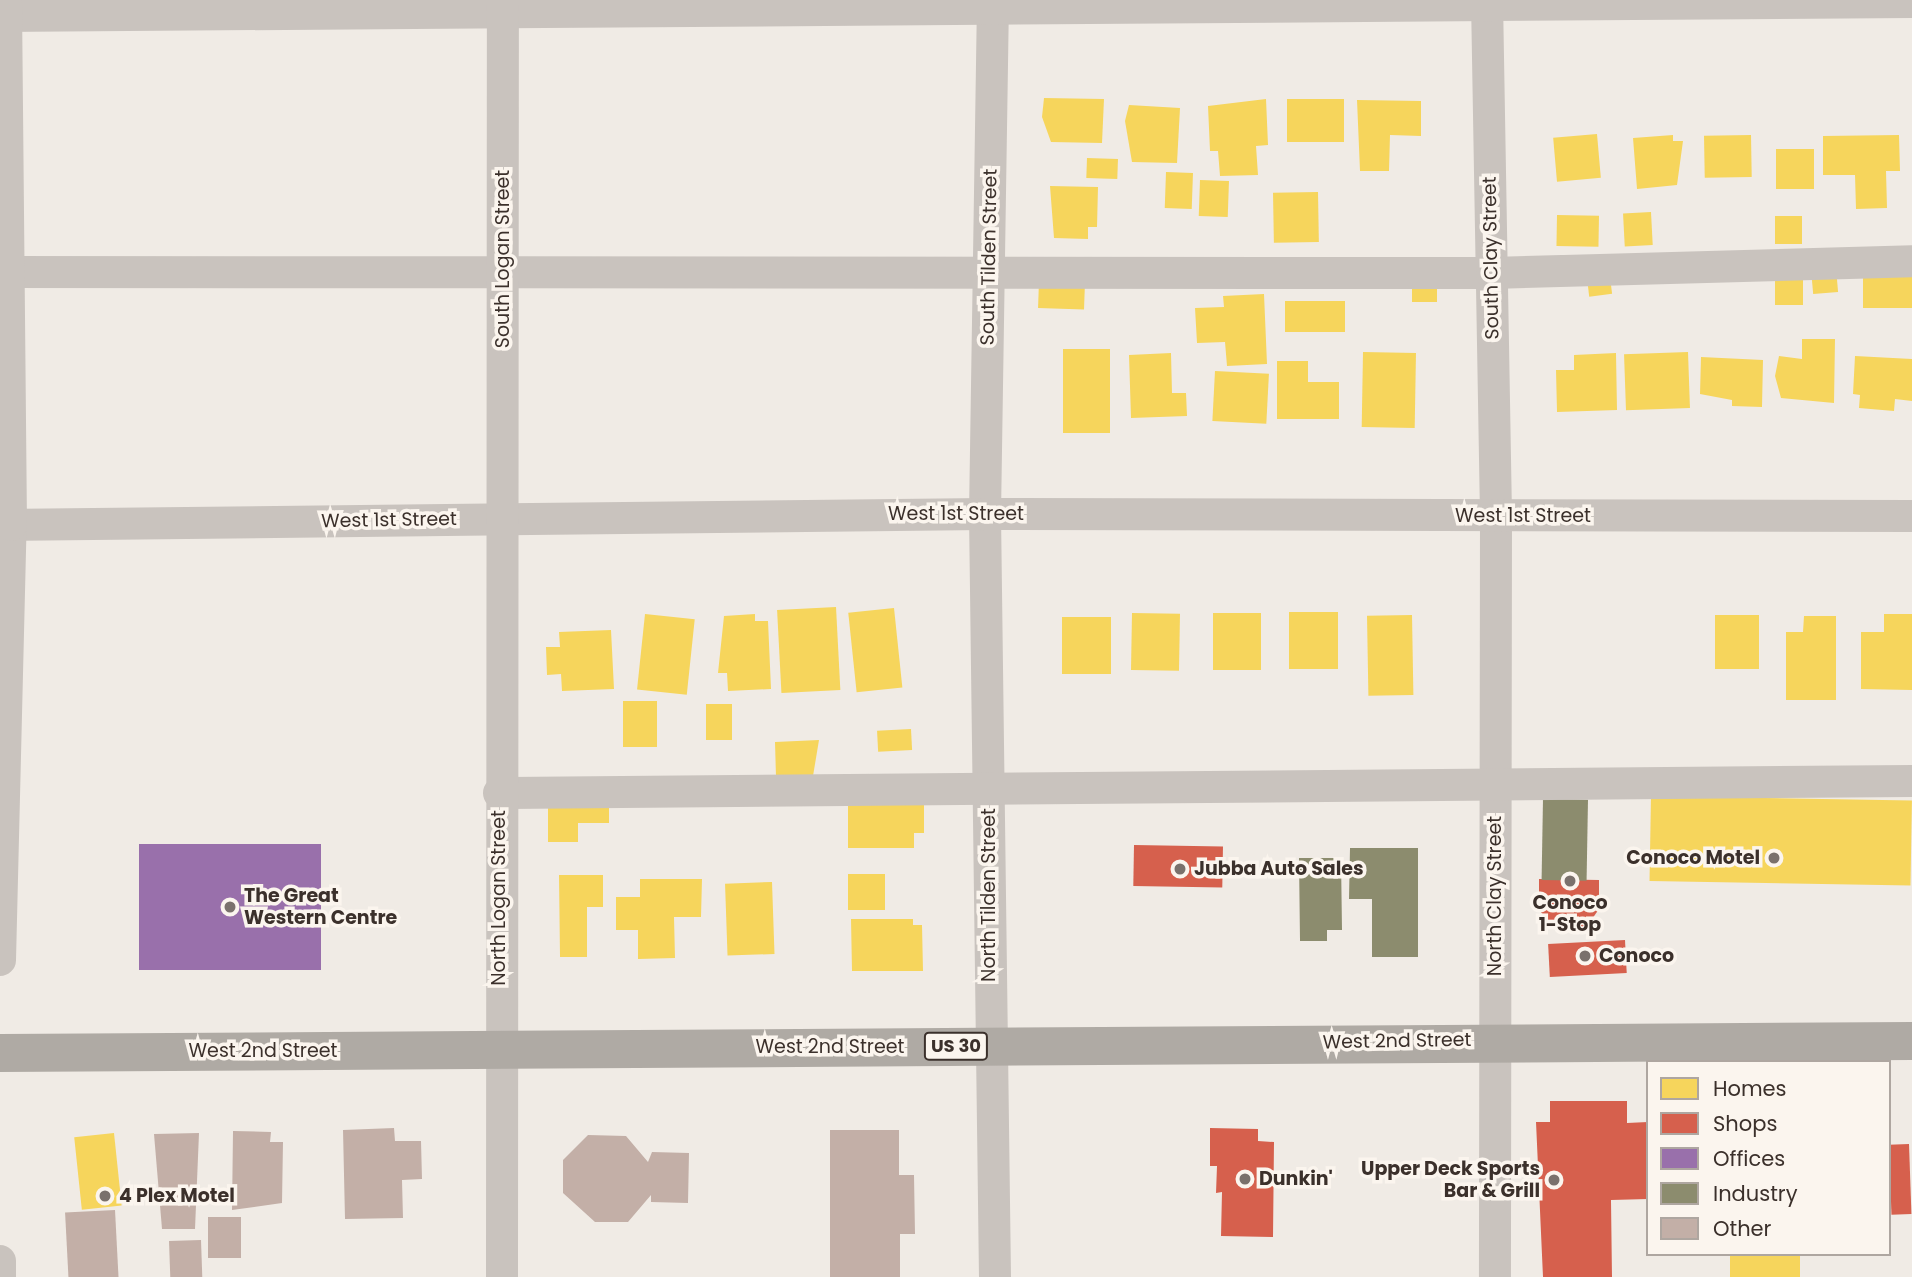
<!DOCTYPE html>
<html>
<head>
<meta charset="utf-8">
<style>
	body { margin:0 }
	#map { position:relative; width:1912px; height:1277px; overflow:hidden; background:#f0ebe5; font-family:Poppins,sans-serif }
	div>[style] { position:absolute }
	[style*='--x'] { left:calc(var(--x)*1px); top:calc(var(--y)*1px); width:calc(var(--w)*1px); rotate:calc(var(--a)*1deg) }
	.homes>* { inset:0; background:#f6d55c; transform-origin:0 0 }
	.shops>* { inset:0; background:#d6604d; transform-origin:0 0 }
	.offices>* { inset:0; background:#9970ab; transform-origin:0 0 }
	.industry>* { inset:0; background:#8c8c6e; transform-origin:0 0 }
	.building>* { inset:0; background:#c3afa7; transform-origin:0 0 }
	.minor>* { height:32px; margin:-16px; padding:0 16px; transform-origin:16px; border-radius:16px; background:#c9c3be }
	.highway>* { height:38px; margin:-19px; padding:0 19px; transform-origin:19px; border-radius:19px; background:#afaaa4 }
	.dots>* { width:19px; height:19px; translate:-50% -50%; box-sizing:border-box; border:4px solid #fbf5ee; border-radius:50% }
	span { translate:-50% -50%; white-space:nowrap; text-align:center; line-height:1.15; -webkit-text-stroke:7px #fbf5ee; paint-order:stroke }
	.shield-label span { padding:2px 5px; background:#fbf5ee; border:2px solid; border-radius:5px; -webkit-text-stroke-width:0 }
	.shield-label { font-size:18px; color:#3b302b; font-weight:700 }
	.street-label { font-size:19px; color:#3b302b }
	.poi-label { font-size:19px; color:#3b302b; font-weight:700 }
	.right { translate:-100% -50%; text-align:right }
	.left { translate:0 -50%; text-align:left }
	.legend { position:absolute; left:1646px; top:1060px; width:245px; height:196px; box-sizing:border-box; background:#fbf5ee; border:2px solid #aea6a0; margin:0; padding:9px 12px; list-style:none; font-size:21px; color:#3b302b }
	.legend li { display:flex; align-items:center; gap:14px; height:35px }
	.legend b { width:35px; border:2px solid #aea6a0 }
</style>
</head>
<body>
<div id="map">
	<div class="homes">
		<div style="clip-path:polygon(1044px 98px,1104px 99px,1102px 143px,1051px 142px,1042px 117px)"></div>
		<div style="clip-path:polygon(1266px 99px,1268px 145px,1256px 146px,1258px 175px,1220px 176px,1218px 151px,1210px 151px,1208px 106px)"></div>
		<div style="left:1344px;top:99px;width:43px;height:57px;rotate:90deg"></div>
		<div style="clip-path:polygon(1357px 100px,1421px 101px,1421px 136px,1390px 135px,1389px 171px,1360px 171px)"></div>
		<div style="clip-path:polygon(1129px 105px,1180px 108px,1177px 163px,1132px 162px,1125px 121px)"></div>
		<div style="left:1597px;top:134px;width:44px;height:44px;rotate:85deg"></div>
		<div style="clip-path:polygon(1673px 135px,1673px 141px,1683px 141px,1677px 185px,1637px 189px,1633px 138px)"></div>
		<div style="left:1751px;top:135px;width:42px;height:47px;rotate:89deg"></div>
		<div style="clip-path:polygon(1899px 135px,1900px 171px,1886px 171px,1887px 208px,1856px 209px,1855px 175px,1823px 175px,1823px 136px)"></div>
		<div style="left:1776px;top:149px;width:38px;height:40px"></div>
		<div style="left:1087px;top:158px;width:31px;height:20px;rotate:2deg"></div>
		<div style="left:1166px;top:172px;width:27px;height:36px;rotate:2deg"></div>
		<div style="left:1200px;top:180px;width:29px;height:36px;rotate:2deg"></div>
		<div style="clip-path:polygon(1050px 186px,1098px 187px,1097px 227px,1088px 227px,1088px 239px,1054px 238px)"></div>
		<div style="left:1318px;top:192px;width:50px;height:45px;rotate:89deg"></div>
		<div style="left:1651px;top:212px;width:33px;height:28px;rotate:87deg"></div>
		<div style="left:1557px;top:215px;width:42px;height:31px;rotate:1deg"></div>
		<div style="left:1775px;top:216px;width:27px;height:28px"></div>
		<div style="left:1775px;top:268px;width:28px;height:37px"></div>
		<div style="left:1836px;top:268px;width:24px;height:25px;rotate:85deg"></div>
		<div style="left:1863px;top:269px;width:49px;height:39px"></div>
		<div style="left:1610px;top:277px;width:17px;height:23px;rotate:83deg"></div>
		<div style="left:1412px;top:280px;width:25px;height:22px"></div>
		<div style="left:1039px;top:281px;width:46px;height:27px;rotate:2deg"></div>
		<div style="clip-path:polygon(1264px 294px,1267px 364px,1227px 366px,1225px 342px,1197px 343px,1195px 308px,1224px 307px,1223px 296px)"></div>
		<div style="left:1285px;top:301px;width:60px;height:31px"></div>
		<div style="clip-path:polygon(1802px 339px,1835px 339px,1834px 403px,1781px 398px,1775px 376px,1779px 356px,1802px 359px)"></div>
		<div style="left:1063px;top:349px;width:47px;height:84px"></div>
		<div style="left:1363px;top:352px;width:53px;height:75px;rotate:1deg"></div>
		<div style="left:1688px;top:352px;width:56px;height:64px;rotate:88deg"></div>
		<div style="clip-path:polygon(1171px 353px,1172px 393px,1186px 393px,1187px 416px,1131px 418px,1129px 355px)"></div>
		<div style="clip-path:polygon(1616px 353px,1617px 410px,1557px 412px,1556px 370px,1574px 370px,1574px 355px)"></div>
		<div style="clip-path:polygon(1855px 356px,1912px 359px,1912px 401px,1895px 399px,1894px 411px,1859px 408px,1860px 395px,1853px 394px)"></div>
		<div style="clip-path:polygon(1701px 357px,1763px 360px,1762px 407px,1732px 406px,1732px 400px,1700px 394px)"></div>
		<div style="clip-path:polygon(1277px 361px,1308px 361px,1308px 382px,1339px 382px,1339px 419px,1277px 419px)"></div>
		<div style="left:1215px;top:371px;width:54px;height:50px;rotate:3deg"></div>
		<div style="left:836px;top:607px;width:83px;height:59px;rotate:87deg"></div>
		<div style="left:894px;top:608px;width:80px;height:46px;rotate:84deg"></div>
		<div style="left:1289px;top:612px;width:49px;height:57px"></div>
		<div style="left:1132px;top:613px;width:48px;height:57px;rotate:1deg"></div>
		<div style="left:1213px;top:613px;width:48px;height:57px"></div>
		<div style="left:645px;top:614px;width:50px;height:76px;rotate:6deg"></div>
		<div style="clip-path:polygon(755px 614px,755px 621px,768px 621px,771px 689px,728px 691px,727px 673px,718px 673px,724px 616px)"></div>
		<div style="clip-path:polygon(1884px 614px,1912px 614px,1912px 690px,1861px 689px,1861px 632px,1884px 632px)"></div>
		<div style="left:1412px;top:615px;width:80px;height:45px;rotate:89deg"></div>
		<div style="left:1715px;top:615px;width:44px;height:54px"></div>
		<div style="clip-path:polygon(1804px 616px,1836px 616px,1836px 700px,1786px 700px,1786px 632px,1803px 632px)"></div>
		<div style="left:1062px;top:617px;width:49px;height:57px"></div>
		<div style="clip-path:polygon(611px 630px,614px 689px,562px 691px,561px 674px,547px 675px,546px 647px,560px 647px,559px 632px)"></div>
		<div style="left:623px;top:701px;width:34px;height:46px"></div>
		<div style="left:706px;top:704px;width:26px;height:36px"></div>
		<div style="left:911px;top:729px;width:21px;height:34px;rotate:87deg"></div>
		<div style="clip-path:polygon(819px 740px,813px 776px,776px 777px,775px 742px)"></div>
		<div style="left:1651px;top:796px;width:261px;height:85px;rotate:1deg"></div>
		<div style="clip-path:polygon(548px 799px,609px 799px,609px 823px,578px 823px,578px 842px,548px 842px)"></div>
		<div style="clip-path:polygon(848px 800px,924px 800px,924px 833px,914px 833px,914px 848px,848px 848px)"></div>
		<div style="left:848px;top:874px;width:37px;height:36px"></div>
		<div style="clip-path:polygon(559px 875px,603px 875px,603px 907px,587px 907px,587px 957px,560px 957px)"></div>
		<div style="clip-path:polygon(640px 879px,702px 879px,701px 917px,674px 917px,675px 958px,638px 959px,638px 930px,616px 930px,616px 897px,640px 897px)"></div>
		<div style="left:772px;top:882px;width:72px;height:47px;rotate:88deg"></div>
		<div style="clip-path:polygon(851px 919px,913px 919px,913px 925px,922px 925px,923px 971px,852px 971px)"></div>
		<div style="left:114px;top:1133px;width:73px;height:40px;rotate:84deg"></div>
		<div style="left:1730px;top:1254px;width:70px;height:23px"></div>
	</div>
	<div class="shops">
		<div style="left:1134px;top:845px;width:89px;height:41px;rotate:1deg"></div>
		<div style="clip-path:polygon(1539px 879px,1599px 880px,1599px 909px,1583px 932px,1557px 930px,1539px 910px)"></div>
		<div style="left:1625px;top:940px;width:33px;height:77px;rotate:87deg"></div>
		<div style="clip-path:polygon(1550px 1101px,1627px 1101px,1627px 1123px,1648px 1122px,1648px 1199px,1611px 1200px,1612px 1277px,1543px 1277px,1536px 1122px,1550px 1122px)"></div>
		<div style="clip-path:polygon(1210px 1128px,1258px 1129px,1258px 1141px,1274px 1142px,1273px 1237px,1221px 1236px,1222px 1192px,1216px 1193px,1217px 1166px,1210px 1166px)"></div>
		<div style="left:1909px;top:1144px;width:70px;height:20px;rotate:88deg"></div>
	</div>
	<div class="offices">
		<div style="left:139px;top:844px;width:182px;height:126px"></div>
	</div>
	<div class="industry">
		<div style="left:1543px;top:799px;width:45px;height:81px;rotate:1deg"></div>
		<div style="clip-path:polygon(1350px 848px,1418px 848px,1418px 957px,1372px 957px,1372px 899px,1349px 899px)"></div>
		<div style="clip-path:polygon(1299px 858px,1341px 858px,1342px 930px,1327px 930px,1327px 941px,1300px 941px)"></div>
	</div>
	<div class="building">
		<div style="clip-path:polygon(394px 1128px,395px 1141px,421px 1141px,422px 1179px,402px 1180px,403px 1218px,345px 1219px,343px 1130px)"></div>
		<div style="clip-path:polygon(830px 1130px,899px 1130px,899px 1175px,914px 1175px,915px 1234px,900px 1234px,900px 1277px,830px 1277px)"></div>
		<div style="clip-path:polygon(233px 1131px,271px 1132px,270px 1142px,283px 1142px,282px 1203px,232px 1210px)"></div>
		<div style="clip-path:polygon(199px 1133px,195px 1229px,162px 1229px,154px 1134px)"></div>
		<div style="clip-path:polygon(588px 1135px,626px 1136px,648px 1162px,652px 1152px,689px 1153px,688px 1203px,651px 1202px,651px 1195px,628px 1222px,595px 1222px,563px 1193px,563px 1160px)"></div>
		<div style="left:115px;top:1210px;width:67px;height:50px;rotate:87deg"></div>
		<div style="left:208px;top:1217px;width:33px;height:41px"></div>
		<div style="left:201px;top:1240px;width:37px;height:32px;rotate:88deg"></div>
	</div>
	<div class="minor">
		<div style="--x:993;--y:0;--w:514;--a:90.89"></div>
		<div style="--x:985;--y:514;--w:763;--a:89.25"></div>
		<div style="--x:1487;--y:0;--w:516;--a:89"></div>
		<div style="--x:1496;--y:516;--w:761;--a:90.08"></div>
		<div style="--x:0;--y:16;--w:1912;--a:-0.42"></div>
		<div style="--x:0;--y:272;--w:1492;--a:0.04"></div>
		<div style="--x:1492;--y:273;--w:420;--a:-1.6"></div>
		<div style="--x:0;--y:525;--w:985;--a:-0.64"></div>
		<div style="--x:985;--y:514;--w:927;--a:0.12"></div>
		<div style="--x:499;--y:793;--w:1413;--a:-0.49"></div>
		<div style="--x:0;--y:960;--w:435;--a:-88.6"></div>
		<div style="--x:11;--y:525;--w:525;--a:-90.55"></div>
		<div style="--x:0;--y:1261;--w:16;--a:90"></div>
		<div style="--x:502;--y:1277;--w:1277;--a:-89.96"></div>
	</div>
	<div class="highway">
		<div style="--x:0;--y:1053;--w:1912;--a:-0.36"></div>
	</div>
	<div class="dots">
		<div style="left:1774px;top:858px;background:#7a716c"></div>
		<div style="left:1180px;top:869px;background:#7a716c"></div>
		<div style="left:1570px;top:881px;background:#7a716c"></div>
		<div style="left:230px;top:907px;background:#7a716c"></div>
		<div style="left:1585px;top:956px;background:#7a716c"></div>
		<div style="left:1245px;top:1179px;background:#7a716c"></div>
		<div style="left:1554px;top:1180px;background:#7a716c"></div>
		<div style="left:105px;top:1196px;background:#7a716c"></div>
	</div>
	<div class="shield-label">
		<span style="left:956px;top:1046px">US 30</span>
	</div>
	<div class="street-label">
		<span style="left:989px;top:257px;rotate:-89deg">South Tilden Street</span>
		<span style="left:1491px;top:258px;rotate:-91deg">South Clay Street</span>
		<span style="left:503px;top:259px;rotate:-90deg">South Logan Street</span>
		<span style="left:956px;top:514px">West 1st Street</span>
		<span style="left:1523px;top:516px">West 1st Street</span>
		<span style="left:389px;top:520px;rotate:-1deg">West 1st Street</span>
		<span style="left:989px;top:895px;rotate:-90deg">North Tilden Street</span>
		<span style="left:1495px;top:896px;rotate:-90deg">North Clay Street</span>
		<span style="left:499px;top:898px;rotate:-90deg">North Logan Street</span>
		<span style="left:1397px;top:1041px;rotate:-1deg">West 2nd Street</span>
		<span style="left:830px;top:1047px">West 2nd Street</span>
		<span style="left:263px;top:1051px">West 2nd Street</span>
	</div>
	<div class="poi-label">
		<span class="right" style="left:1760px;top:858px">Conoco Motel</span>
		<span class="left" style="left:1194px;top:869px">Jubba Auto Sales</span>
		<span class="left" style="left:244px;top:907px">The Great<br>Western Centre</span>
		<span style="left:1570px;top:914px">Conoco<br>1-Stop</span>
		<span class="left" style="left:1599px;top:956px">Conoco</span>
		<span class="right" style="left:1540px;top:1180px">Upper Deck Sports<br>Bar &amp; Grill</span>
		<span class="left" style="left:1259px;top:1179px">Dunkin'</span>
		<span class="left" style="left:119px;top:1196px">4 Plex Motel</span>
	</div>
	<ul class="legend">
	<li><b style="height:19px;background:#f6d55c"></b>Homes</li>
	<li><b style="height:19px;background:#d6604d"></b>Shops</li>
	<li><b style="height:19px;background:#9970ab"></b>Offices</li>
	<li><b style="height:19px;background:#8c8c6e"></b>Industry</li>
	<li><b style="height:19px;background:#c3afa7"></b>Other</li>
	</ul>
</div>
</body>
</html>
